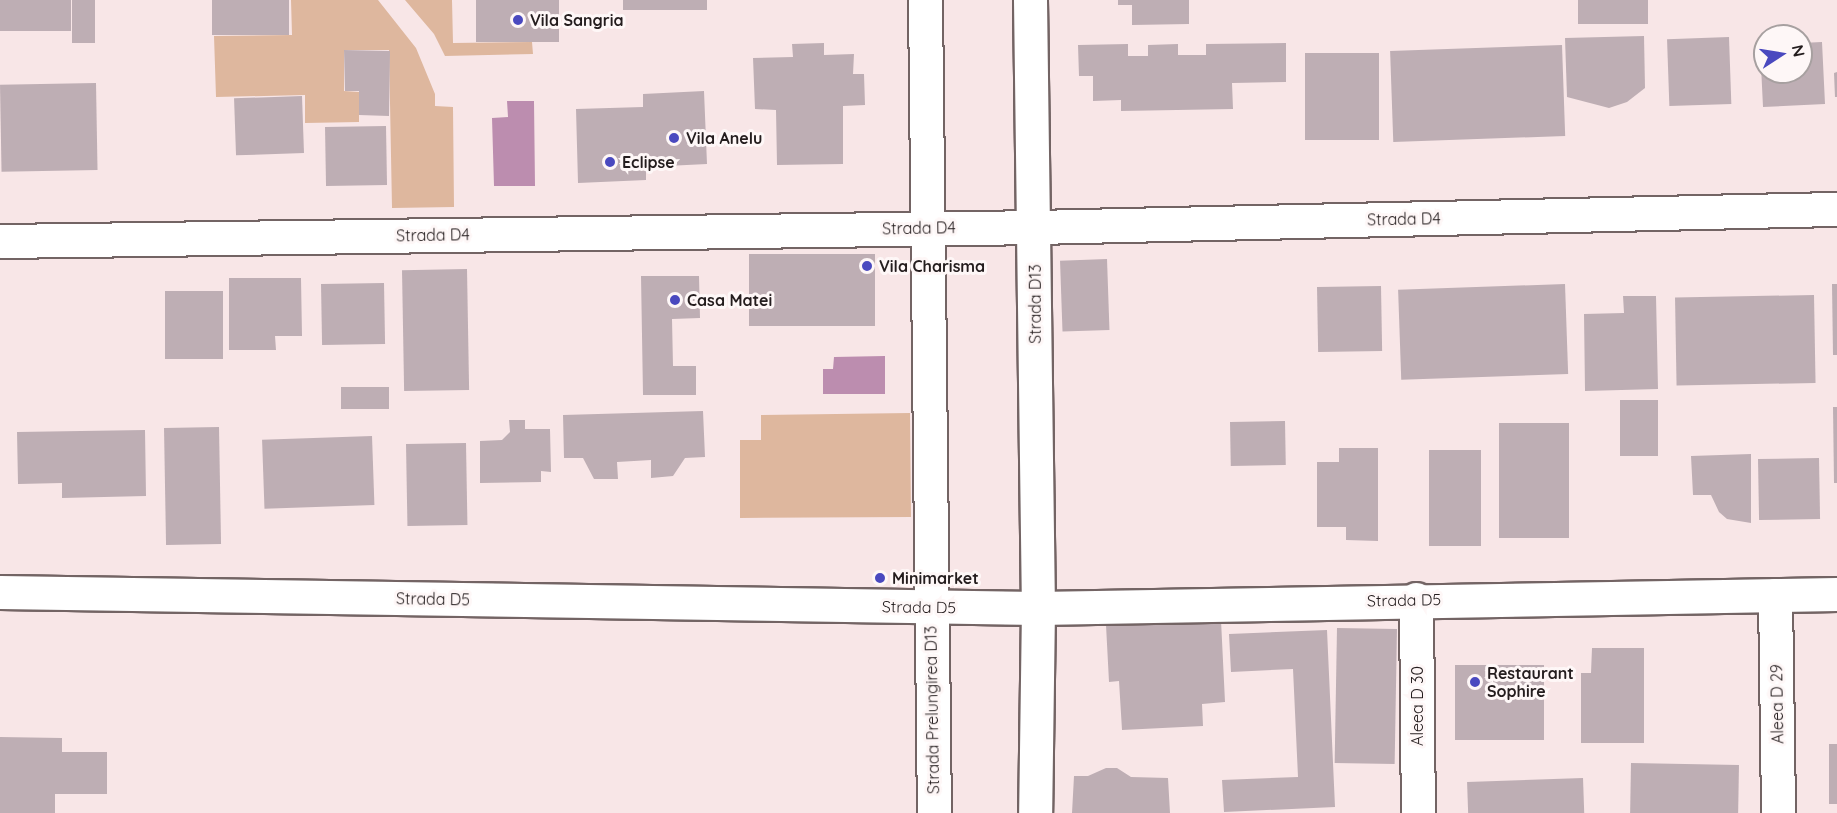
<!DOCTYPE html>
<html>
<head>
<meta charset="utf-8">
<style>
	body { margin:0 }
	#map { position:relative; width:1837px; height:813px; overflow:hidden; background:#f8e6e7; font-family:Quicksand,sans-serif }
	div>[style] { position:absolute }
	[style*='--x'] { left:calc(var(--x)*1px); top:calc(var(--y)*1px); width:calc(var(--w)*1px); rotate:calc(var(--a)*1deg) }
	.green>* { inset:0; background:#deb79e }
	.water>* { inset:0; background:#bc8daf }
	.building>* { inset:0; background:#beaeb4; transform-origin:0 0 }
	.roads { filter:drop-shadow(2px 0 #736464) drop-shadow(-2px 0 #736464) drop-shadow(0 2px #736464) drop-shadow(0 -2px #736464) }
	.minor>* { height:33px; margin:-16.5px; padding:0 16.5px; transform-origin:16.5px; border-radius:16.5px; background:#fff }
	.dots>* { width:16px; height:16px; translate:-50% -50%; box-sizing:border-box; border:3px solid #fef7f7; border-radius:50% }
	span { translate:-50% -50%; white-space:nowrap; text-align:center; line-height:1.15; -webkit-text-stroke:6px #fef7f7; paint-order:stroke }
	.poi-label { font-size:16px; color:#241d1e; font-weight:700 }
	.left { translate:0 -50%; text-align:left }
	.street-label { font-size:16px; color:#241d1e }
	.north { position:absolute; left:1753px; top:24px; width:60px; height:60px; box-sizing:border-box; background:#fef7f7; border:2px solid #a7a0a0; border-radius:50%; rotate:78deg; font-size:16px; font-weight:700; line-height:24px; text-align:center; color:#241d1e }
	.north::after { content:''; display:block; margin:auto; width:21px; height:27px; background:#4a49bf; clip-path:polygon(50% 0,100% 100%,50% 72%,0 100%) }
</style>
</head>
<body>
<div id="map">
	<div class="green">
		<div style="clip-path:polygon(291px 0,378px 0,416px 48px,435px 94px,435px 106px,453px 107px,454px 207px,392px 208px,389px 50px,344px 50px,344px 91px,359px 92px,359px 122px,305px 123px,305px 95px,216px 97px,214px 36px,292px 35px)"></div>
		<div style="clip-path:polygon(405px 0,452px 0,453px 43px,532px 42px,533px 54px,445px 56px,434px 34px)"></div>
		<div style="clip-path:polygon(910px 413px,911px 517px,740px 518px,740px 440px,761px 440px,761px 415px)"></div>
	</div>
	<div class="water">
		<div style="clip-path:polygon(507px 101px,534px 101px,535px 186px,494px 186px,492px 118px,508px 117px)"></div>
		<div style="clip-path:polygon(885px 356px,885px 394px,823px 394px,823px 369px,833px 369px,834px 357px)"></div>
	</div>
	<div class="building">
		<div style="left:0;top:0;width:71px;height:31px"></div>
		<div style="left:72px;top:0;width:23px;height:43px"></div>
		<div style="left:212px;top:0;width:77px;height:35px"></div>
		<div style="left:476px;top:0;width:83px;height:42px"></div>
		<div style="left:623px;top:0;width:84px;height:10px"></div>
		<div style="clip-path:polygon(1118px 0,1189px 0,1189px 24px,1132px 25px,1132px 5px,1118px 5px)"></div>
		<div style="left:1578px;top:0;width:70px;height:24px"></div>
		<div style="clip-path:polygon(1644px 36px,1645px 88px,1627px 102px,1609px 108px,1567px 97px,1565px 38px)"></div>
		<div style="left:1729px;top:37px;width:67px;height:62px;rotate:88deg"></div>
		<div style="clip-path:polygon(1822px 42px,1825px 104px,1763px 107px,1760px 45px,1765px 45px,1765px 72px,1801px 72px,1801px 43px)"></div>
		<div style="clip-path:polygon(824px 43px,824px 55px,854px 54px,853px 74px,864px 74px,865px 105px,843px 106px,843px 164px,777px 165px,776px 110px,755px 109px,753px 58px,793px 57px,792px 44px)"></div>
		<div style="clip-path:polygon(1286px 43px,1286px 82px,1232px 83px,1233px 109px,1121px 111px,1121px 100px,1093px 101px,1093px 76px,1079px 76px,1078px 45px,1128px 44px,1128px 56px,1148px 56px,1148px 45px,1178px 44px,1178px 55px,1206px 55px,1206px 44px)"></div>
		<div style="left:1562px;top:45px;width:91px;height:172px;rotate:88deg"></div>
		<div style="clip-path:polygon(344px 50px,390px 51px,389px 116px,359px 115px,359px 91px,345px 91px)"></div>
		<div style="left:1305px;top:53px;width:74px;height:87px"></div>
		<div style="clip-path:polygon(1837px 72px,1837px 97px,1835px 97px,1834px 73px)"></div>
		<div style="left:96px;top:83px;width:87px;height:96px;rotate:89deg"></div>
		<div style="clip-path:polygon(704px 91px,707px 164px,646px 167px,646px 180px,578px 183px,576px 109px,643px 107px,643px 94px)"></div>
		<div style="left:302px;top:96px;width:57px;height:68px;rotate:88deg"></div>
		<div style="left:386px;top:126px;width:59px;height:61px;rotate:89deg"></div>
		<div style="left:875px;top:254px;width:72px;height:126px;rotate:90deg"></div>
		<div style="left:1107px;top:259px;width:71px;height:47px;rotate:88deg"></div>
		<div style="left:467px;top:269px;width:121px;height:65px;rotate:89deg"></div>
		<div style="clip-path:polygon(641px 276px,699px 276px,700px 318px,672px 319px,673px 366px,696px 366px,696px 395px,643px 395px)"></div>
		<div style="clip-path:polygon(229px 278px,301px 278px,302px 336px,275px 336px,276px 350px,229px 350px)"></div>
		<div style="left:384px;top:283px;width:61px;height:63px;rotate:89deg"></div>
		<div style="left:1565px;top:284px;width:90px;height:167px;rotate:88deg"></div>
		<div style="clip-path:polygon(1832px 284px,1837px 284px,1837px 355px,1833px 355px)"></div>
		<div style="left:1381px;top:286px;width:65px;height:64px;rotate:89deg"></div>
		<div style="left:165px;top:291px;width:58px;height:68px"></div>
		<div style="left:1814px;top:295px;width:88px;height:139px;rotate:89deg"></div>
		<div style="clip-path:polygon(1623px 296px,1656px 296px,1658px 389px,1585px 391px,1584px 314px,1624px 313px)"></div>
		<div style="left:341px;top:387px;width:48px;height:22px"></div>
		<div style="left:1658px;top:400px;width:56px;height:38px;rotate:90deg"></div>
		<div style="clip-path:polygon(1833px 407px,1837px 407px,1837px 483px,1834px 483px)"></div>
		<div style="clip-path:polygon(703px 411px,705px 457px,685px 458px,673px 476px,651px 478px,651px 460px,617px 462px,618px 479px,594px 479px,583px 458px,564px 458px,563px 415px)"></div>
		<div style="clip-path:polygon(509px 420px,525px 420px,525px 429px,550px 429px,551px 472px,541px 471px,541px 482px,480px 483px,480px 441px,502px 440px,510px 432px)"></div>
		<div style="left:1285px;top:421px;width:44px;height:55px;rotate:89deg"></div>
		<div style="left:1499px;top:423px;width:70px;height:115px"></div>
		<div style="left:219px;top:427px;width:117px;height:55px;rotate:89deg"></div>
		<div style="clip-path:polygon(145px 430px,146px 496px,62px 498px,62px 483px,18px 484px,17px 432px)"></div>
		<div style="left:372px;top:436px;width:69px;height:110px;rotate:88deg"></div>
		<div style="left:466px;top:443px;width:82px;height:60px;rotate:89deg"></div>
		<div style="clip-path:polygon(1339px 448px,1378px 448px,1378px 541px,1346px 540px,1346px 527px,1317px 527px,1317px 462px,1339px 462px)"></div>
		<div style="left:1429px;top:450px;width:52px;height:96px"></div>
		<div style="clip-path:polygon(1751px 454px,1751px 523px,1727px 519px,1719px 512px,1711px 495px,1693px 495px,1691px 456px)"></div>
		<div style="left:1819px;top:458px;width:61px;height:61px;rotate:89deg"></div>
		<div style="clip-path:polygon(1221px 620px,1225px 702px,1202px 704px,1203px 726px,1122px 730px,1119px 681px,1109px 682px,1106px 625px)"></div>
		<div style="left:1337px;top:628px;width:60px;height:135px;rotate:1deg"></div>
		<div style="clip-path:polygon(1327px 630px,1335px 807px,1224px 812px,1222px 780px,1298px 777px,1293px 669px,1231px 672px,1229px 634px)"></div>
		<div style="clip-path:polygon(1592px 648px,1644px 648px,1644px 743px,1581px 743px,1581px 673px,1591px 673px)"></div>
		<div style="left:1455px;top:665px;width:89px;height:75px"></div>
		<div style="clip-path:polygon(0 737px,62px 738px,62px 752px,107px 752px,107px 794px,55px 794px,55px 813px,0 813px)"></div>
		<div style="left:1829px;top:744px;width:8px;height:60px"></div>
		<div style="left:1631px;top:763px;width:108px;height:50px;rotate:1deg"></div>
		<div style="clip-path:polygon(1106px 768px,1117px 768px,1131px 777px,1168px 778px,1170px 813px,1072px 813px,1074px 776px,1088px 776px)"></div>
		<div style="left:1583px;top:778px;width:35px;height:116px;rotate:88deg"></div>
	</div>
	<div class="roads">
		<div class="minor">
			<div style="--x:925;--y:0;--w:813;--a:89.37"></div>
			<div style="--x:1030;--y:0;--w:608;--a:89.25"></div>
			<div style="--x:1038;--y:608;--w:205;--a:90.8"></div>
			<div style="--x:0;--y:241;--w:1035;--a:-0.77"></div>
			<div style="--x:1035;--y:227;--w:802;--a:-1.29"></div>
			<div style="--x:0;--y:592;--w:1038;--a:0.88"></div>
			<div style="--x:1038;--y:608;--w:799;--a:-1"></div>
			<div style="--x:1775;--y:595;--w:218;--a:89.2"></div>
			<div style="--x:1416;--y:599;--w:214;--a:89.5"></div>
		</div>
	</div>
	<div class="dots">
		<div style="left:518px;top:20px;background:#4a49bf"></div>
		<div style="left:674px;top:138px;background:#4a49bf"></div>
		<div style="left:610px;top:162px;background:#4a49bf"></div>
		<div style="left:867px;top:266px;background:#4a49bf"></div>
		<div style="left:675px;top:300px;background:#4a49bf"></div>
		<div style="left:880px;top:578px;background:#4a49bf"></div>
		<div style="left:1475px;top:682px;background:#4a49bf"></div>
	</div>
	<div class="poi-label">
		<span class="left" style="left:530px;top:20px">Vila Sangria</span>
		<span class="left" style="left:686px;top:138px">Vila Anelu</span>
		<span class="left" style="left:622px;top:162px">Eclipse</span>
		<span class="left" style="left:879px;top:266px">Vila Charisma</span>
		<span class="left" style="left:687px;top:300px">Casa Matei</span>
		<span class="left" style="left:892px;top:578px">Minimarket</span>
		<span class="left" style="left:1487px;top:682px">Restaurant<br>Sophire</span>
	</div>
	<div class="street-label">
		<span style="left:1404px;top:219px;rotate:-1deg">Strada D4</span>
		<span style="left:919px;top:228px;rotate:-1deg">Strada D4</span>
		<span style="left:433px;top:235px;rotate:-1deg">Strada D4</span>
		<span style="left:1035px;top:304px;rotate:-90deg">Strada D13</span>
		<span style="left:433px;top:599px;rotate:1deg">Strada D5</span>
		<span style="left:1404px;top:600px;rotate:-1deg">Strada D5</span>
		<span style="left:919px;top:607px;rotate:1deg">Strada D5</span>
		<span style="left:1777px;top:704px;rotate:-91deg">Aleea D 29</span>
		<span style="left:1417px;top:706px;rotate:-90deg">Aleea D 30</span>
		<span style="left:932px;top:710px;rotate:-91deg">Strada Prelungirea D13</span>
	</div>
	<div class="north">N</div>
</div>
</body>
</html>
